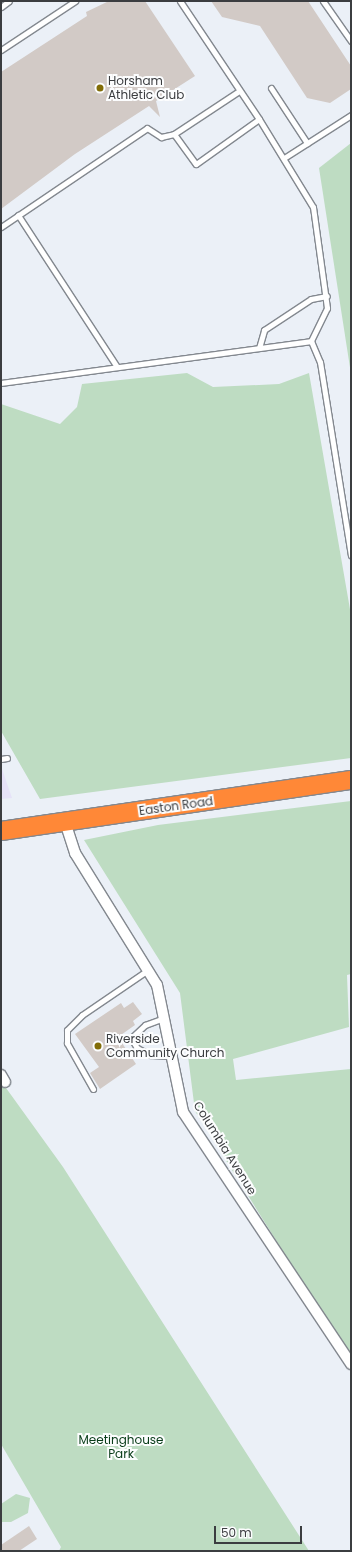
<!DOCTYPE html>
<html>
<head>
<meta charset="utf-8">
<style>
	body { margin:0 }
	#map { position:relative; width:352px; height:1552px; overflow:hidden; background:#ebf0f7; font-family:Poppins,sans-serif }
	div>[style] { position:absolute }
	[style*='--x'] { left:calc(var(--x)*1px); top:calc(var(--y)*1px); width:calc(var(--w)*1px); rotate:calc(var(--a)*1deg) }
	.commercial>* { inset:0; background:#e6e2f8 }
	.green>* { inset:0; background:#bedcc2 }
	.building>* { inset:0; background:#d2cac6 }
	.roads { filter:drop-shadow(1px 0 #83888f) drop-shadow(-1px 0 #83888f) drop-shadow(0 1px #83888f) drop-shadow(0 -1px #83888f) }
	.lane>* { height:5px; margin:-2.5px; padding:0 2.5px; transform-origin:2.5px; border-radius:2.5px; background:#fff }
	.street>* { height:10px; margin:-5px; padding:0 5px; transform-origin:5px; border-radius:5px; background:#fff }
	.highway>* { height:18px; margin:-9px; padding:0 9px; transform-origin:9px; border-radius:9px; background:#ff8837 }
	.dots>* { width:11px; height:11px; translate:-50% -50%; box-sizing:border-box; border:2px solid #fcfdfe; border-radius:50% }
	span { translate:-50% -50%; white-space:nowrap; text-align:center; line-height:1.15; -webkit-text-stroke:4px #fcfdfe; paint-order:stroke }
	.poi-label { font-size:12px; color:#3b3d40 }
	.left { translate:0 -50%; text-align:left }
	.street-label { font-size:12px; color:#3b3d40 }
	.park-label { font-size:12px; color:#083c18 }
	.frame { position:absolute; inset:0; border:2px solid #3b3d40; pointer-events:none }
	.scale { position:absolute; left:214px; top:1526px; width:88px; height:18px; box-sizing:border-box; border:2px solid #3b3d40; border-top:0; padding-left:5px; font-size:12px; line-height:14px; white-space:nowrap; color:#3b3d40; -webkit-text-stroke:3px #fcfdfe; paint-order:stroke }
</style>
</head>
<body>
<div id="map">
	<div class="commercial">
		<div style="clip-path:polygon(1px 766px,12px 798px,1px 799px)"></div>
	</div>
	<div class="green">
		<div style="clip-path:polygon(351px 143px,351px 374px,319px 168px)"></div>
		<div style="clip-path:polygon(187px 373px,213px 387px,279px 384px,309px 373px,351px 615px,351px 758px,40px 799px,1px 731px,1px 404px,60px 424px,77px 407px,82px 384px)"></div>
		<div style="clip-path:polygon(351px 801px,351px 974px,347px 975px,349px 1027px,233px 1059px,236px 1080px,351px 1069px,351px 1360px,195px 1111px,180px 993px,84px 840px,158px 825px)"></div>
		<div style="clip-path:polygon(1px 1081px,63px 1167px,309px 1551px,59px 1551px,61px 1547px,1px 1444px)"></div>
		<div style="clip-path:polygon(16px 1494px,30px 1498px,28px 1513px,11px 1522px,1px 1522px,1px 1504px)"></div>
	</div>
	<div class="building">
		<div style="clip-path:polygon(109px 1px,145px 1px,195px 76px,156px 101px,160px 117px,149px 106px,75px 154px,1px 209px,1px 72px,87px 16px,86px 12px)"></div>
		<div style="clip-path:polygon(211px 1px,308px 1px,351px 66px,351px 89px,330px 103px,307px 98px,260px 26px,222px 17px)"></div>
		<div style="clip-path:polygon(133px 1002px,142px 1014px,133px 1021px,135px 1025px,118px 1037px,136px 1064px,100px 1089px,90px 1073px,99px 1067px,75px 1034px,121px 1003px,124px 1008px)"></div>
		<div style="clip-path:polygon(29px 1526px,37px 1539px,19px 1551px,1px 1551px,1px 1545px)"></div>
	</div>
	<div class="roads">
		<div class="lane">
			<div style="--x:180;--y:1;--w:142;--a:56.2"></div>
			<div style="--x:259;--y:119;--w:103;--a:58.5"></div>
			<div style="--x:313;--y:207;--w:102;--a:82.1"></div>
			<div style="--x:327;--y:308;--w:37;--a:116"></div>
			<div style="--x:311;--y:341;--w:23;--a:67"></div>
			<div style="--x:320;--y:362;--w:196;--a:80.9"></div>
			<div style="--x:323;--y:1;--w:49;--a:55"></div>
			<div style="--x:1;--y:7;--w:10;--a:-37"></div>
			<div style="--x:1;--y:50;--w:89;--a:-33.5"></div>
			<div style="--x:271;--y:88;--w:66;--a:56.8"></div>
			<div style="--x:174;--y:134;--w:37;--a:54"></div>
			<div style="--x:196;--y:164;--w:77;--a:-35.5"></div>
			<div style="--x:284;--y:158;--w:80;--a:-32.7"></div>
			<div style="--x:18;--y:215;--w:181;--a:56.9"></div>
			<div style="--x:1;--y:227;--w:176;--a:-34.1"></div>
			<div style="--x:147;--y:128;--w:17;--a:33"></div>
			<div style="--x:161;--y:137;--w:13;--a:-13"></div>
			<div style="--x:174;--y:134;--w:78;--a:-33.5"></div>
			<div style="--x:259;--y:348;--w:19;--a:-74"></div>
			<div style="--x:264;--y:330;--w:56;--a:-33.4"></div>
			<div style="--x:311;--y:299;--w:16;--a:-11"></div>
			<div style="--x:1;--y:383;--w:313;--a:-7.7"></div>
			<div style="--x:1;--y:759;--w:6;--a:-9"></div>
			<div style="--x:164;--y:1018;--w:20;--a:160"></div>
			<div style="--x:145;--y:1025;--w:19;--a:137"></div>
			<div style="--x:131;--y:1038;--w:12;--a:59"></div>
			<div style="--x:137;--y:1048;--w:15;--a:28"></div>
			<div style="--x:150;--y:1055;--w:23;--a:2"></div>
			<div style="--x:93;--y:1089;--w:53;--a:-119.5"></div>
			<div style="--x:67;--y:1043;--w:13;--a:-90"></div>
			<div style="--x:67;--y:1030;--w:21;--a:-45"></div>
			<div style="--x:82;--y:1015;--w:80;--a:-34.3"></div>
		</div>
		<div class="street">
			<div style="--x:65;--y:822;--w:33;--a:72"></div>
			<div style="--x:75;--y:853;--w:155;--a:58.2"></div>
			<div style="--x:157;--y:985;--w:130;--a:78.4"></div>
			<div style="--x:183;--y:1112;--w:303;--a:56.3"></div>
			<div style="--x:1;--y:1075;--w:8;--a:60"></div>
		</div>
		<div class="highway">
			<div style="--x:1;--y:831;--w:354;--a:-8.3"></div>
		</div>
	</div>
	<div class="dots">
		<div style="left:100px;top:88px;background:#826d08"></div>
		<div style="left:98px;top:1046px;background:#826d08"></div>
	</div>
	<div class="poi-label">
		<span class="left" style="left:108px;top:88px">Horsham<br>Athletic Club</span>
		<span class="left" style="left:106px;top:1046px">Riverside<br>Community Church</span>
	</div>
	<div class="street-label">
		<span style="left:176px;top:806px;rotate:-8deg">Easton Road</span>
		<span style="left:225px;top:1148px;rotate:58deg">Columbia Avenue</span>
	</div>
	<div class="park-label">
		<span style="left:121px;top:1447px">Meetinghouse<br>Park</span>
	</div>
	<div class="frame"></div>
	<div class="scale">50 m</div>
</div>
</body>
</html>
